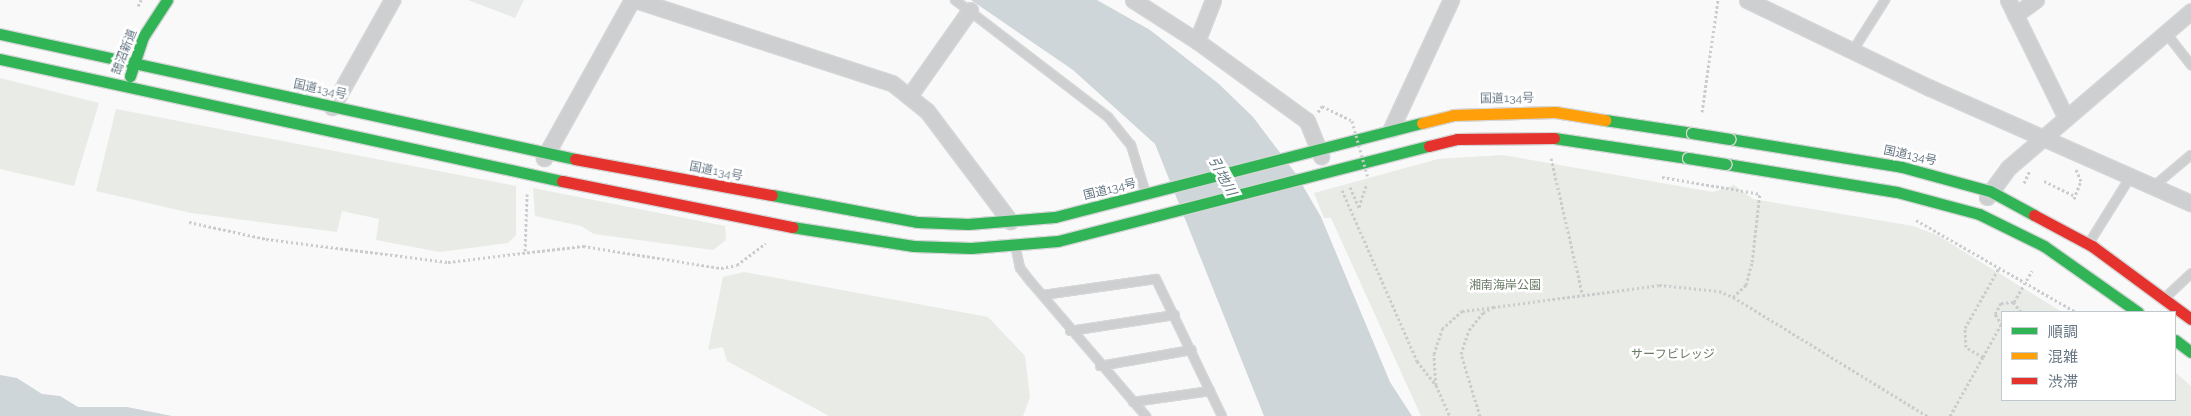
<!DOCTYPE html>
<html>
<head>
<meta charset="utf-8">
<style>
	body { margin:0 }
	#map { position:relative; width:2191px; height:416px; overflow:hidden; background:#f9f9f9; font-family:Raleway,"Noto Sans JP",sans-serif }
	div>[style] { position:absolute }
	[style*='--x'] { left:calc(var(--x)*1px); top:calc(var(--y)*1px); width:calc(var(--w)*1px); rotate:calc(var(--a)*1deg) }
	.built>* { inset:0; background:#e8e9e9 }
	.green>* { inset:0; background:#e8ebe6 }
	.water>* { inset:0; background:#ced6d9 }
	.path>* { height:3px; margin-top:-1.5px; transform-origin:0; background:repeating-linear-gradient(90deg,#cbcccd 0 2.5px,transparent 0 5px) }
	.roads { filter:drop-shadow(1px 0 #d5d6d7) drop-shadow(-1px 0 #d5d6d7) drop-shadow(0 1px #d5d6d7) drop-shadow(0 -1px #d5d6d7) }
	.lane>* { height:8px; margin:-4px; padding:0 4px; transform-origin:4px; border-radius:4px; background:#cecfd0 }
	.street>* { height:15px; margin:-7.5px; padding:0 7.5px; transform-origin:7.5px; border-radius:7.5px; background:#cecfd0 }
	.fast>* { height:11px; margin:-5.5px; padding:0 5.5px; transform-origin:5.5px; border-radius:5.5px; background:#30b455 }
	.slow>* { height:11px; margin:-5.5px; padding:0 5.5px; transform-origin:5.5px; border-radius:5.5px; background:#ff9f0a }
	.jam>* { height:11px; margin:-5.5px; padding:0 5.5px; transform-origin:5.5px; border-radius:5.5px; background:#e5322d }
	.path-bridge>* { height:3px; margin-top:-1.5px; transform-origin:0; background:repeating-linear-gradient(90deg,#cbcccd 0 2.5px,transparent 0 5px) }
	.bridges { filter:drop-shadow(1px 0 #d5d6d6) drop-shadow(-1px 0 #d5d6d6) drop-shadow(0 1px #d5d6d6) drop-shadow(0 -1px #d5d6d6) }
	.fast-bridge>* { height:11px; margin:-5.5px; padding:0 5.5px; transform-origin:5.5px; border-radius:5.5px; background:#30b455 }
	span { translate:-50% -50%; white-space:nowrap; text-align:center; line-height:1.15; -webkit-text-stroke:5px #fff; paint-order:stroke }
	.street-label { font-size:12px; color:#657683 }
	.park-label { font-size:12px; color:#687a64 }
	.water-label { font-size:14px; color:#60757c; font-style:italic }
	.legend { position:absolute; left:2001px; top:311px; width:175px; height:90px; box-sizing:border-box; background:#fff; border:1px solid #c1c8cd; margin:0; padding:6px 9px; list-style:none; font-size:15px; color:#657683 }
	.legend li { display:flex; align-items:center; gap:10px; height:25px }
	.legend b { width:25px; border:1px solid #c1c8cd }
</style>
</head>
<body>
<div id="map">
	<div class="built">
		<div style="clip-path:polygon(468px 0,524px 0,515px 18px)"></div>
	</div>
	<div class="green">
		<div style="clip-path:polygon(0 78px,99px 103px,74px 186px,0 169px)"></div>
		<div style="clip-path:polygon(116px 109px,516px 186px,516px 235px,508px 243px,440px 252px,376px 240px,379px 219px,342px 211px,337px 232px,191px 213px,96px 191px)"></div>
		<div style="clip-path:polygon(1503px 155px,1713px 192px,1734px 185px,1753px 199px,1913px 226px,1937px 235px,2062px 312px,2002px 312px,2002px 400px,2175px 400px,2175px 372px,2191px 386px,2191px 416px,1421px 416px,1331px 218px,1324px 218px,1314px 193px,1438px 159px)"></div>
		<div style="clip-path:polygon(533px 188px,725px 226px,726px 240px,713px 250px,594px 234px,581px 226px,535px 216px)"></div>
		<div style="clip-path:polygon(744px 272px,988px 317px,1025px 356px,1030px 397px,1023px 416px,829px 416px,727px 361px,723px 347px,708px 350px,723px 277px)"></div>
	</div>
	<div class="water">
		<div style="clip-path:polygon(971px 0,1097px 0,1150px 30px,1219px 84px,1253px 117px,1296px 174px,1321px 217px,1390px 382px,1412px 416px,1264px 416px,1155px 144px,1073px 70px)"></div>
		<div style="clip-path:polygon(0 375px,17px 378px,42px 394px,60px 396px,78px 407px,127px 407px,172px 416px,0 416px)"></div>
	</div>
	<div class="path">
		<div style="--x:138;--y:6;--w:7;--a:-63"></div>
		<div style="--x:1318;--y:112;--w:7;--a:-56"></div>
		<div style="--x:1322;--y:106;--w:32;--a:26"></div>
		<div style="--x:1702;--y:112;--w:113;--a:-81.9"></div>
		<div style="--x:1551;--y:158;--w:138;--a:77"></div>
		<div style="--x:1662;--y:177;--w:99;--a:9.8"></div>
		<div style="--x:2044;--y:181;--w:34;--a:26"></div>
		<div style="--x:2024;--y:183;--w:14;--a:-65"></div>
		<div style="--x:1350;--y:187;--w:22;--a:66"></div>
		<div style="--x:1359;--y:207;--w:25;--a:-72"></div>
		<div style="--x:1342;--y:190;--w:187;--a:66.3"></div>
		<div style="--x:1417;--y:361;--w:31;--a:52"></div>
		<div style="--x:1436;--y:385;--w:34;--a:66"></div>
		<div style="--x:2074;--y:199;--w:19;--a:-69"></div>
		<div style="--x:2081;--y:181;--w:13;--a:-113"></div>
		<div style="--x:1916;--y:220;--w:185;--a:29.9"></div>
		<div style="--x:189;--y:222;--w:79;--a:12.4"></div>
		<div style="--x:266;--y:239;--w:183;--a:7.2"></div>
		<div style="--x:448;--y:262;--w:136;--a:-6.8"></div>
		<div style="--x:583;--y:246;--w:140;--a:9.1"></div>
		<div style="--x:721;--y:268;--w:16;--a:-11"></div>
		<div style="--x:737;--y:265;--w:36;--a:-37"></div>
		<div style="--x:525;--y:251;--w:57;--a:-88"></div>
		<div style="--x:1733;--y:297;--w:18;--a:-43"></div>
		<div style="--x:1746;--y:285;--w:24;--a:-75"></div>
		<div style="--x:1752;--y:262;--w:69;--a:-83.4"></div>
		<div style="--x:2014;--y:302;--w:36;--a:-60"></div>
		<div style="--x:2002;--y:325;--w:13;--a:-122"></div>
		<div style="--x:1995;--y:314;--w:13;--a:-61"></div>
		<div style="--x:2001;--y:303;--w:12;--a:-5"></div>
		<div style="--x:2013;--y:302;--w:13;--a:51"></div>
		<div style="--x:1983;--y:357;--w:37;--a:-61"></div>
		<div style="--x:1436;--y:385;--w:31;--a:-94"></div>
		<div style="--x:1434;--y:354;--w:26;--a:-72"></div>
		<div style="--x:1442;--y:329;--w:27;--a:-42"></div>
		<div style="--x:1462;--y:311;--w:31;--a:-7"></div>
		<div style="--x:1480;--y:416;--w:65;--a:-107"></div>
		<div style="--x:1461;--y:354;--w:25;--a:-72"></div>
		<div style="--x:1469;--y:330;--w:22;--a:-51"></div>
		<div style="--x:1483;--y:313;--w:12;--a:-31"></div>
		<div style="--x:1493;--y:307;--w:167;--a:-7.5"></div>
		<div style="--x:1659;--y:285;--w:60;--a:5.7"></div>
		<div style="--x:1719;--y:291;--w:15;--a:23"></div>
		<div style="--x:1733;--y:297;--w:228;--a:31.5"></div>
		<div style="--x:1950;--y:416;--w:68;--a:-60.8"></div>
		<div style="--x:1983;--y:357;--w:20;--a:-150"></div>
		<div style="--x:1966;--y:347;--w:19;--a:-93"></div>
		<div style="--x:1965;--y:328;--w:69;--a:-60.5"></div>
	</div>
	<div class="roads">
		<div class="lane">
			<div style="--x:955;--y:0;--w:193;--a:37.4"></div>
			<div style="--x:1108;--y:117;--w:36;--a:51"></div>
			<div style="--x:1131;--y:145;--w:48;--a:73.1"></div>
			<div style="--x:2166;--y:33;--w:41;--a:52"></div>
			<div style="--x:1852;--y:52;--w:62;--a:-57.6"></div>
			<div style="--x:2154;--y:186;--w:48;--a:-40"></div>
			<div style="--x:2091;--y:240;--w:75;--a:-58"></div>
			<div style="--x:1016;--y:249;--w:19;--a:78"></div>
			<div style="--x:1020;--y:268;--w:18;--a:52"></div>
			<div style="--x:1031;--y:282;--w:177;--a:49.4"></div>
			<div style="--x:1043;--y:295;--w:114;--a:-8.1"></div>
			<div style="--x:1156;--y:279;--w:152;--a:64.3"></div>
			<div style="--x:2167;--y:296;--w:33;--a:-43"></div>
			<div style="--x:1070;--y:331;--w:106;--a:-8.7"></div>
			<div style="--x:1100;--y:366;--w:93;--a:-9.9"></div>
			<div style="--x:1133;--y:402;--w:78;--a:-8.1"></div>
		</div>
		<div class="street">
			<div style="--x:636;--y:0;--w:269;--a:18"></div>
			<div style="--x:892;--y:83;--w:45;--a:38.7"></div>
			<div style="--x:927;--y:111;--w:138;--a:53"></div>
			<div style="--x:1133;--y:0;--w:76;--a:32.6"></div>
			<div style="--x:1213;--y:0;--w:44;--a:111.3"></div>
			<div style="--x:1197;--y:41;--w:136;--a:36"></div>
			<div style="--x:1307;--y:121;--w:38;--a:68"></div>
			<div style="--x:1747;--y:0;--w:203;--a:25.7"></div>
			<div style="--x:1930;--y:88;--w:285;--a:23.8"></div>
			<div style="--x:2008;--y:0;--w:131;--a:63.8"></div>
			<div style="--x:2015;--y:15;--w:26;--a:-36"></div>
			<div style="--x:910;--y:95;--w:104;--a:-54.8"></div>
			<div style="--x:332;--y:107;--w:123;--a:-60.7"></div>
			<div style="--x:1391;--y:129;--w:142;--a:-65.1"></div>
			<div style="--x:544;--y:158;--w:181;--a:-60.9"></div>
			<div style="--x:1987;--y:197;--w:36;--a:-54"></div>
			<div style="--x:2008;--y:168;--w:241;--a:-40.6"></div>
		</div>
		<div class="fast">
			<div style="--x:0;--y:34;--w:588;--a:12.26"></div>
			<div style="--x:0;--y:59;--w:575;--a:12.25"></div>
			<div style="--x:130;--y:76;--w:41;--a:-71.6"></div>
			<div style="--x:143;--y:37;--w:44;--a:-57"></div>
			<div style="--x:1605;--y:120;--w:88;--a:8.5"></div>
			<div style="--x:1554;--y:138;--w:135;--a:8.5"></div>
			<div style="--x:1730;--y:139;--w:174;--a:9.2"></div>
			<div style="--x:1902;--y:167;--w:91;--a:15.3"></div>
			<div style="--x:1990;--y:191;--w:50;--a:28.6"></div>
			<div style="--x:1726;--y:164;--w:173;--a:9.3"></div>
			<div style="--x:1897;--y:192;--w:85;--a:15"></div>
			<div style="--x:1979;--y:214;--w:72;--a:26.2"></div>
			<div style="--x:2044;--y:246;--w:115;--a:35.1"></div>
			<div style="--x:772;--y:195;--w:147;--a:10.5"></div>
			<div style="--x:917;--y:222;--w:51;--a:2.2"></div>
			<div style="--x:968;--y:224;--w:87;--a:-4.6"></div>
			<div style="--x:1055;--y:217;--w:379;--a:-14.4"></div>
			<div style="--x:792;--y:227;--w:123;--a:8.9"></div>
			<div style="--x:914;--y:246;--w:57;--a:2"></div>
			<div style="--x:971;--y:248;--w:87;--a:-4.6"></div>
			<div style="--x:1058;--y:241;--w:383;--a:-14.4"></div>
			<div style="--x:2175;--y:340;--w:20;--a:37"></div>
		</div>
		<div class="slow">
			<div style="--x:1422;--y:123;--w:32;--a:-14"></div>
			<div style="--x:1453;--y:115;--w:102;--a:-1.7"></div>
			<div style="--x:1555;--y:112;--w:51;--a:9.1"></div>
		</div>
		<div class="jam">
			<div style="--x:1429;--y:146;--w:29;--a:-14"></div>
			<div style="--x:1457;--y:139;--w:97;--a:-0.6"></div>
			<div style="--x:575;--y:159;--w:200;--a:10.4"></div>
			<div style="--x:562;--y:181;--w:235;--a:11.3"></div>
			<div style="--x:2034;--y:215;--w:66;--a:28.1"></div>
			<div style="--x:2092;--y:246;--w:123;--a:36.4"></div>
		</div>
	</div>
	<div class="path-bridge">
		<div style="--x:1352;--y:121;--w:59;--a:74.3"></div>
	</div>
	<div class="bridges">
		<div class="fast-bridge">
			<div style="--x:1692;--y:133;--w:38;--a:9"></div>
			<div style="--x:1688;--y:158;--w:38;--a:9"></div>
		</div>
	</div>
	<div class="street-label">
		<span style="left:125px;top:52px;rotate:-69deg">鵠沼新道</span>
		<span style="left:320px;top:90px;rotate:12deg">国道134号</span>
		<span style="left:1507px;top:99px;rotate:-1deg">国道134号</span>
		<span style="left:1910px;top:156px;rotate:12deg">国道134号</span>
		<span style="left:716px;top:172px;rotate:11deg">国道134号</span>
		<span style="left:1110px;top:190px;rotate:-14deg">国道134号</span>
	</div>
	<div class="park-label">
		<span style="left:1505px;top:286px">湘南海岸公園</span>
		<span style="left:1673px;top:355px">サーフビレッジ</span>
	</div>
	<div class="water-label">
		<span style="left:1223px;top:176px;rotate:62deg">引地川</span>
	</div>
	<ul class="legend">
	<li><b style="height:6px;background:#30b455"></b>順調</li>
	<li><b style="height:6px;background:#ff9f0a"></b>混雑</li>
	<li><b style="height:6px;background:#e5322d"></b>渋滞</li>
	</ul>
</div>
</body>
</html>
